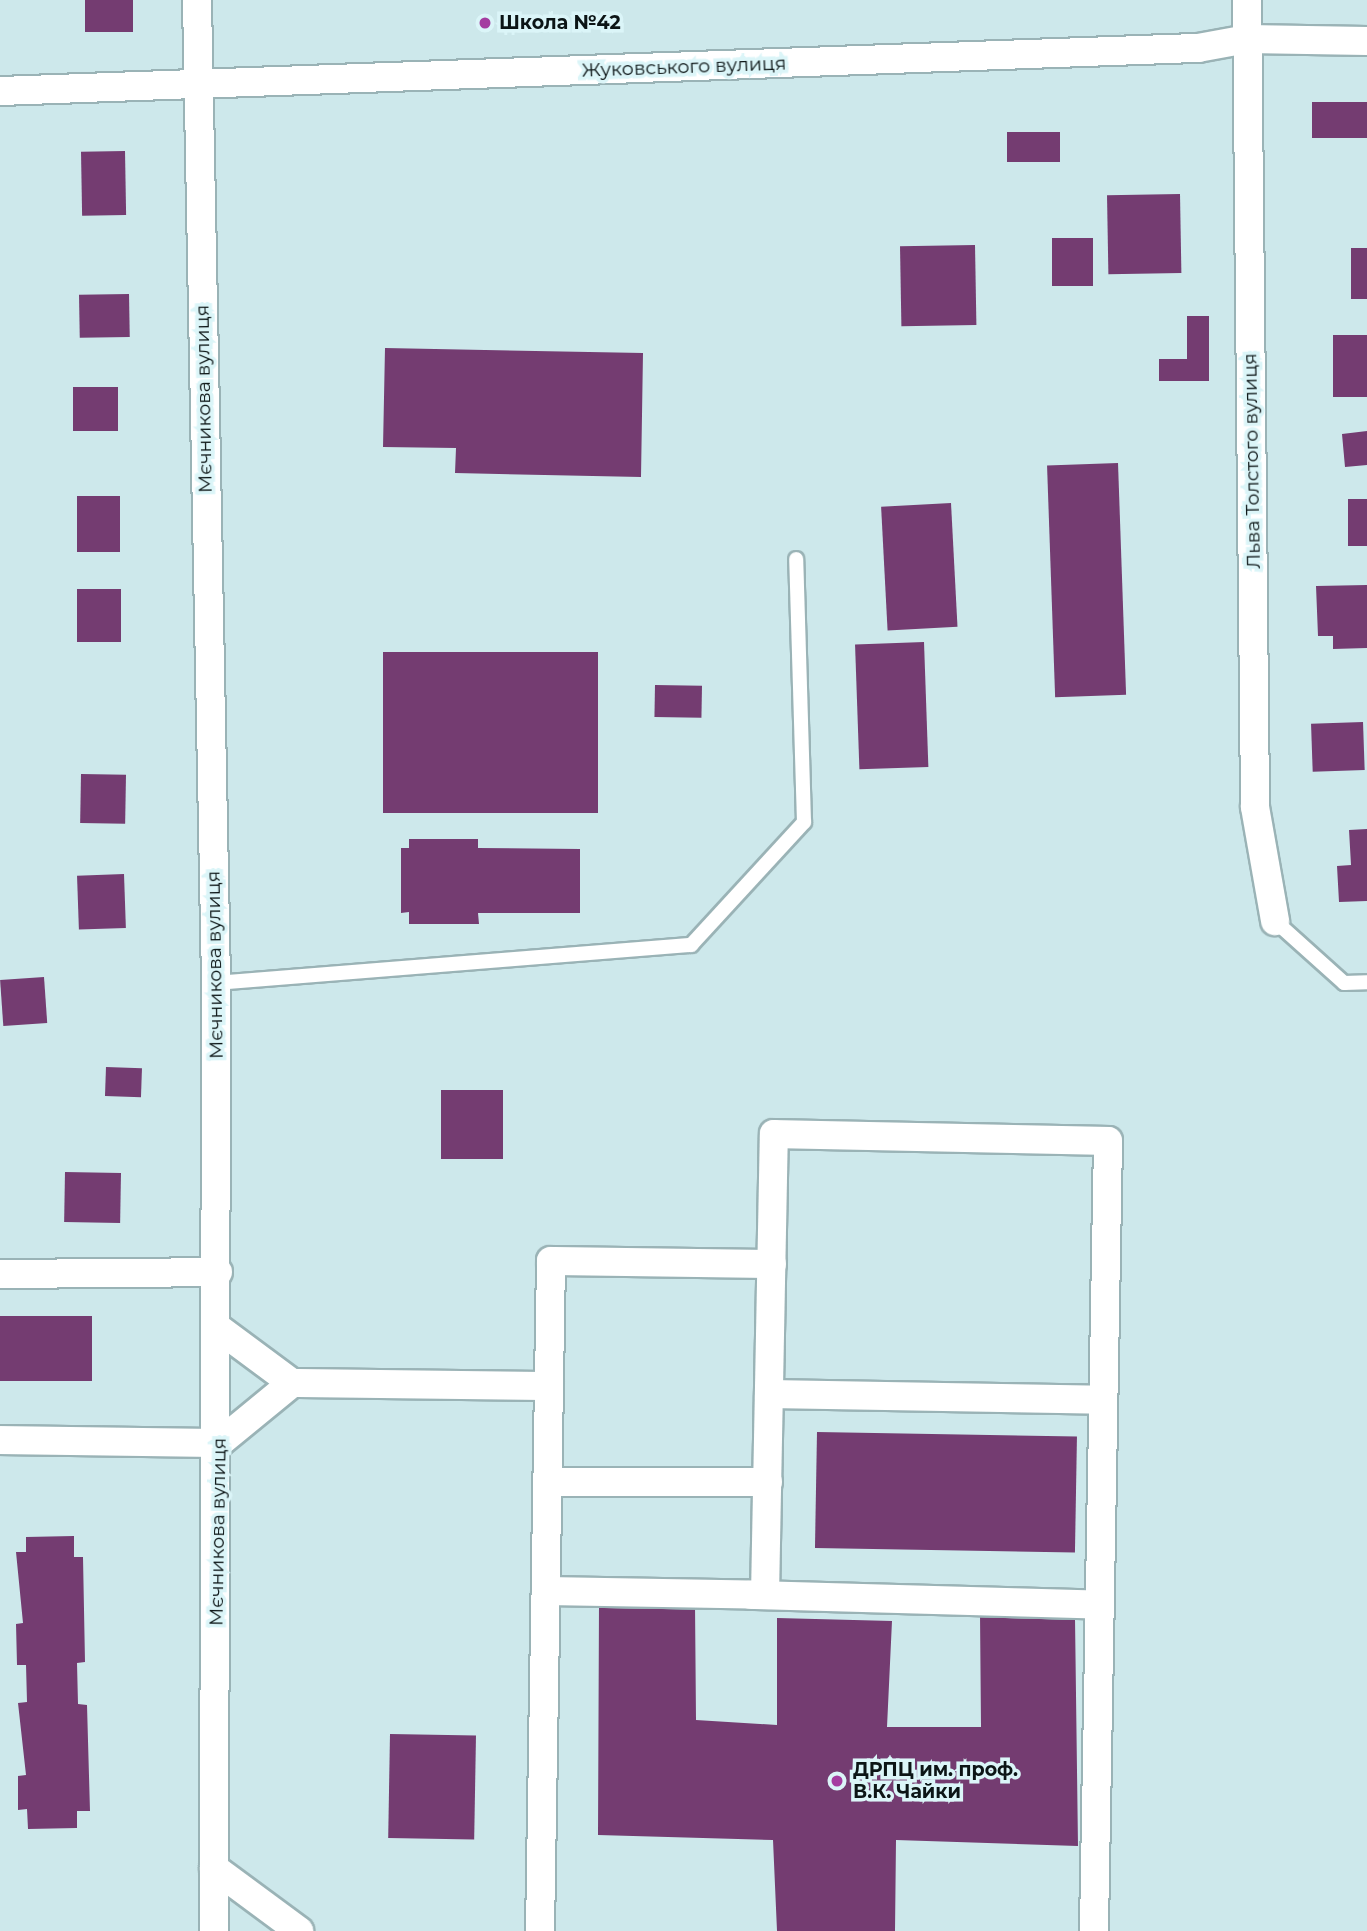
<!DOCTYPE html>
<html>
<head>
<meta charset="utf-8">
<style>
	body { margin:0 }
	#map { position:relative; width:1367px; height:1931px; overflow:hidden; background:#cde8eb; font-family:Montserrat,sans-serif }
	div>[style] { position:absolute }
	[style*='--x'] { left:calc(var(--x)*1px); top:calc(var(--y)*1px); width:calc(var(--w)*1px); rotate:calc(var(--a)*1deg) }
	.building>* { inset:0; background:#743c71; transform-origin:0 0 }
	.roads { filter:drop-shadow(2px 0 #9ab3b6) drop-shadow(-2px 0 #9ab3b6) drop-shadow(0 2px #9ab3b6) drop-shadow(0 -2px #9ab3b6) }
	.service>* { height:14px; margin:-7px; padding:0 7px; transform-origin:7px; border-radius:7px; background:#fff }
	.minor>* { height:28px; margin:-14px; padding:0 14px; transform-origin:14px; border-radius:14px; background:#fff }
	.dots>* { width:19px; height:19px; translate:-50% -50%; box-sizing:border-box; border:4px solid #dbf5f8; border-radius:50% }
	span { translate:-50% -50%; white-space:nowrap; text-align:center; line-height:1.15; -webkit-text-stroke:7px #dbf5f8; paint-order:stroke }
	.poi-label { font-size:19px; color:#0c1516; font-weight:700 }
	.left { translate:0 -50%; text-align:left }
	.street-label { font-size:19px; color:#0c1516 }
</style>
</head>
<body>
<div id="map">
	<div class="building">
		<div style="left:85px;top:0;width:48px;height:32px"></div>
		<div style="left:1367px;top:102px;width:36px;height:55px;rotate:90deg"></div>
		<div style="left:1007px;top:132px;width:53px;height:30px"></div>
		<div style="left:125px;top:151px;width:64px;height:44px;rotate:89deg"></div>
		<div style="left:1180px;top:194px;width:79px;height:73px;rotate:89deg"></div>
		<div style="left:1052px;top:238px;width:41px;height:48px"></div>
		<div style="left:975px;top:245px;width:80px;height:75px;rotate:89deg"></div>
		<div style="left:1351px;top:248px;width:16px;height:51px"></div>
		<div style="left:129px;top:294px;width:43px;height:50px;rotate:89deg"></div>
		<div style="clip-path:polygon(1187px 316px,1209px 316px,1209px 381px,1159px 381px,1159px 359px,1187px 359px)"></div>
		<div style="left:1367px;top:335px;width:62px;height:34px;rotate:90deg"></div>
		<div style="clip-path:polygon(385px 348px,643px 353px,641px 477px,455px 473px,456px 448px,383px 447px)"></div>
		<div style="left:73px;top:387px;width:45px;height:44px"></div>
		<div style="clip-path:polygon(1367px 431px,1367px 465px,1345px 467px,1342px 434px)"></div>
		<div style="left:1118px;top:463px;width:232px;height:71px;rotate:88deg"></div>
		<div style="left:77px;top:496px;width:43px;height:56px"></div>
		<div style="left:1348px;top:499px;width:19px;height:47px"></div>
		<div style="left:951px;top:503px;width:124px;height:70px;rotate:87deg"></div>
		<div style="clip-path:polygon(1367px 585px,1367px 648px,1333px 649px,1333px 636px,1318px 636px,1316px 586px)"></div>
		<div style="left:77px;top:589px;width:44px;height:53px"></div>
		<div style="left:924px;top:642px;width:125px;height:69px;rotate:88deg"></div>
		<div style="left:383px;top:652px;width:215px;height:161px"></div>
		<div style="left:655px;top:685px;width:47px;height:32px;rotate:1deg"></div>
		<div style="left:1363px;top:722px;width:48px;height:52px;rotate:88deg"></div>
		<div style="left:81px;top:774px;width:45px;height:49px;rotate:1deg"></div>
		<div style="clip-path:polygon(1367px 829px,1367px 901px,1339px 902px,1337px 866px,1351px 865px,1349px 830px)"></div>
		<div style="clip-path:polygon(409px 839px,478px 839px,478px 848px,580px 849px,580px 913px,478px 913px,479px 924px,409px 924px,409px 912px,401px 913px,401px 848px,409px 848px)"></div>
		<div style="left:124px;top:874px;width:54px;height:47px;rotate:88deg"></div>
		<div style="left:44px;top:977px;width:46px;height:44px;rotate:86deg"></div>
		<div style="left:106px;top:1067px;width:36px;height:29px;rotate:2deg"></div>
		<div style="left:441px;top:1090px;width:62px;height:69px"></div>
		<div style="left:65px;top:1172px;width:56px;height:50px;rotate:1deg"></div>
		<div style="left:92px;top:1316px;width:65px;height:92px;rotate:90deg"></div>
		<div style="left:817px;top:1432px;width:260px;height:116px;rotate:1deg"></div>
		<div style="clip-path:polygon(74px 1536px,74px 1557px,83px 1557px,85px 1662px,77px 1663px,78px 1704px,87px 1705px,90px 1811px,77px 1811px,77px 1828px,28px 1829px,27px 1809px,18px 1810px,18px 1776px,26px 1775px,18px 1703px,27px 1702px,26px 1665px,17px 1665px,16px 1624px,23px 1623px,16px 1552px,26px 1552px,26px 1537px)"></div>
		<div style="clip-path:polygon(599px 1602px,695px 1604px,696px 1720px,777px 1725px,777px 1618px,892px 1621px,887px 1727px,981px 1727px,980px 1614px,1075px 1618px,1078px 1846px,896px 1840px,895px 1931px,777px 1931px,773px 1840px,598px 1835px)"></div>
		<div style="left:390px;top:1734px;width:86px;height:104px;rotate:1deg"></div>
	</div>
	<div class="roads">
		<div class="service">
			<div style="--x:1275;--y:921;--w:93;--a:41.9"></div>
			<div style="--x:1344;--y:983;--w:23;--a:-2"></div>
			<div style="--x:216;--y:983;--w:477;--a:-4.6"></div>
			<div style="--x:691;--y:945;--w:167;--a:-47.4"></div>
			<div style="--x:804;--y:822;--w:263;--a:-91.7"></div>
		</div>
		<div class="minor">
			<div style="--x:197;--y:0;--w:983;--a:88.89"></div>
			<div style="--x:216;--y:983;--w:948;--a:90.12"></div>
			<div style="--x:1247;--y:0;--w:807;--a:89.43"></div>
			<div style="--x:1255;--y:807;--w:116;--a:80"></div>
			<div style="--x:0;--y:91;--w:1199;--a:-2.06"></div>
			<div style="--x:1198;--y:48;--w:50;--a:-10.4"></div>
			<div style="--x:1247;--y:39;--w:120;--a:1"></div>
			<div style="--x:0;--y:1274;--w:218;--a:-0.5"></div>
			<div style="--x:292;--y:1383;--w:257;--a:0.7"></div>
			<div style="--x:769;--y:1394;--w:334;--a:1"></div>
			<div style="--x:0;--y:1440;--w:219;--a:0.8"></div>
			<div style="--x:219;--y:1443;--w:94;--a:-39.4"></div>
			<div style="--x:292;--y:1383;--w:92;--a:-143.4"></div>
			<div style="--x:548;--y:1482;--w:220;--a:0"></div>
			<div style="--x:546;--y:1591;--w:219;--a:1"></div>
			<div style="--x:765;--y:1595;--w:461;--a:-88.9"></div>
			<div style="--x:774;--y:1134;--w:334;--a:1.2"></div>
			<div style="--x:1108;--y:1141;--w:790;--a:91.02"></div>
			<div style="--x:751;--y:1595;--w:348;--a:1.6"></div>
			<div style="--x:214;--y:1868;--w:106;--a:36.5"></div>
			<div style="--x:540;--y:1931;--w:670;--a:-89.06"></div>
			<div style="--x:551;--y:1261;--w:221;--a:0.8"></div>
		</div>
	</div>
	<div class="dots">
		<div style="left:485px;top:23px;background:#a43da0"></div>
		<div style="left:837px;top:1781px;background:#a43da0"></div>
	</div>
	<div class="poi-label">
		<span class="left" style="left:499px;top:23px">Школа №42</span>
		<span class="left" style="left:853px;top:1781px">ДРПЦ им. проф.<br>В.К. Чайки</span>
	</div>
	<div class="street-label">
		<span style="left:684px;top:67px;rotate:-2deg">Жуковського вулиця</span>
		<span style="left:204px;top:399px;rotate:-91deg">Мєчникова вулиця</span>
		<span style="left:1252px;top:461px;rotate:-91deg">Льва Толстого вулиця</span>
		<span style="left:215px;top:965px;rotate:-91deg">Мєчникова вулиця</span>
		<span style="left:218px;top:1532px;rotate:-89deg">Мєчникова вулиця</span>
	</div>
</div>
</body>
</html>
